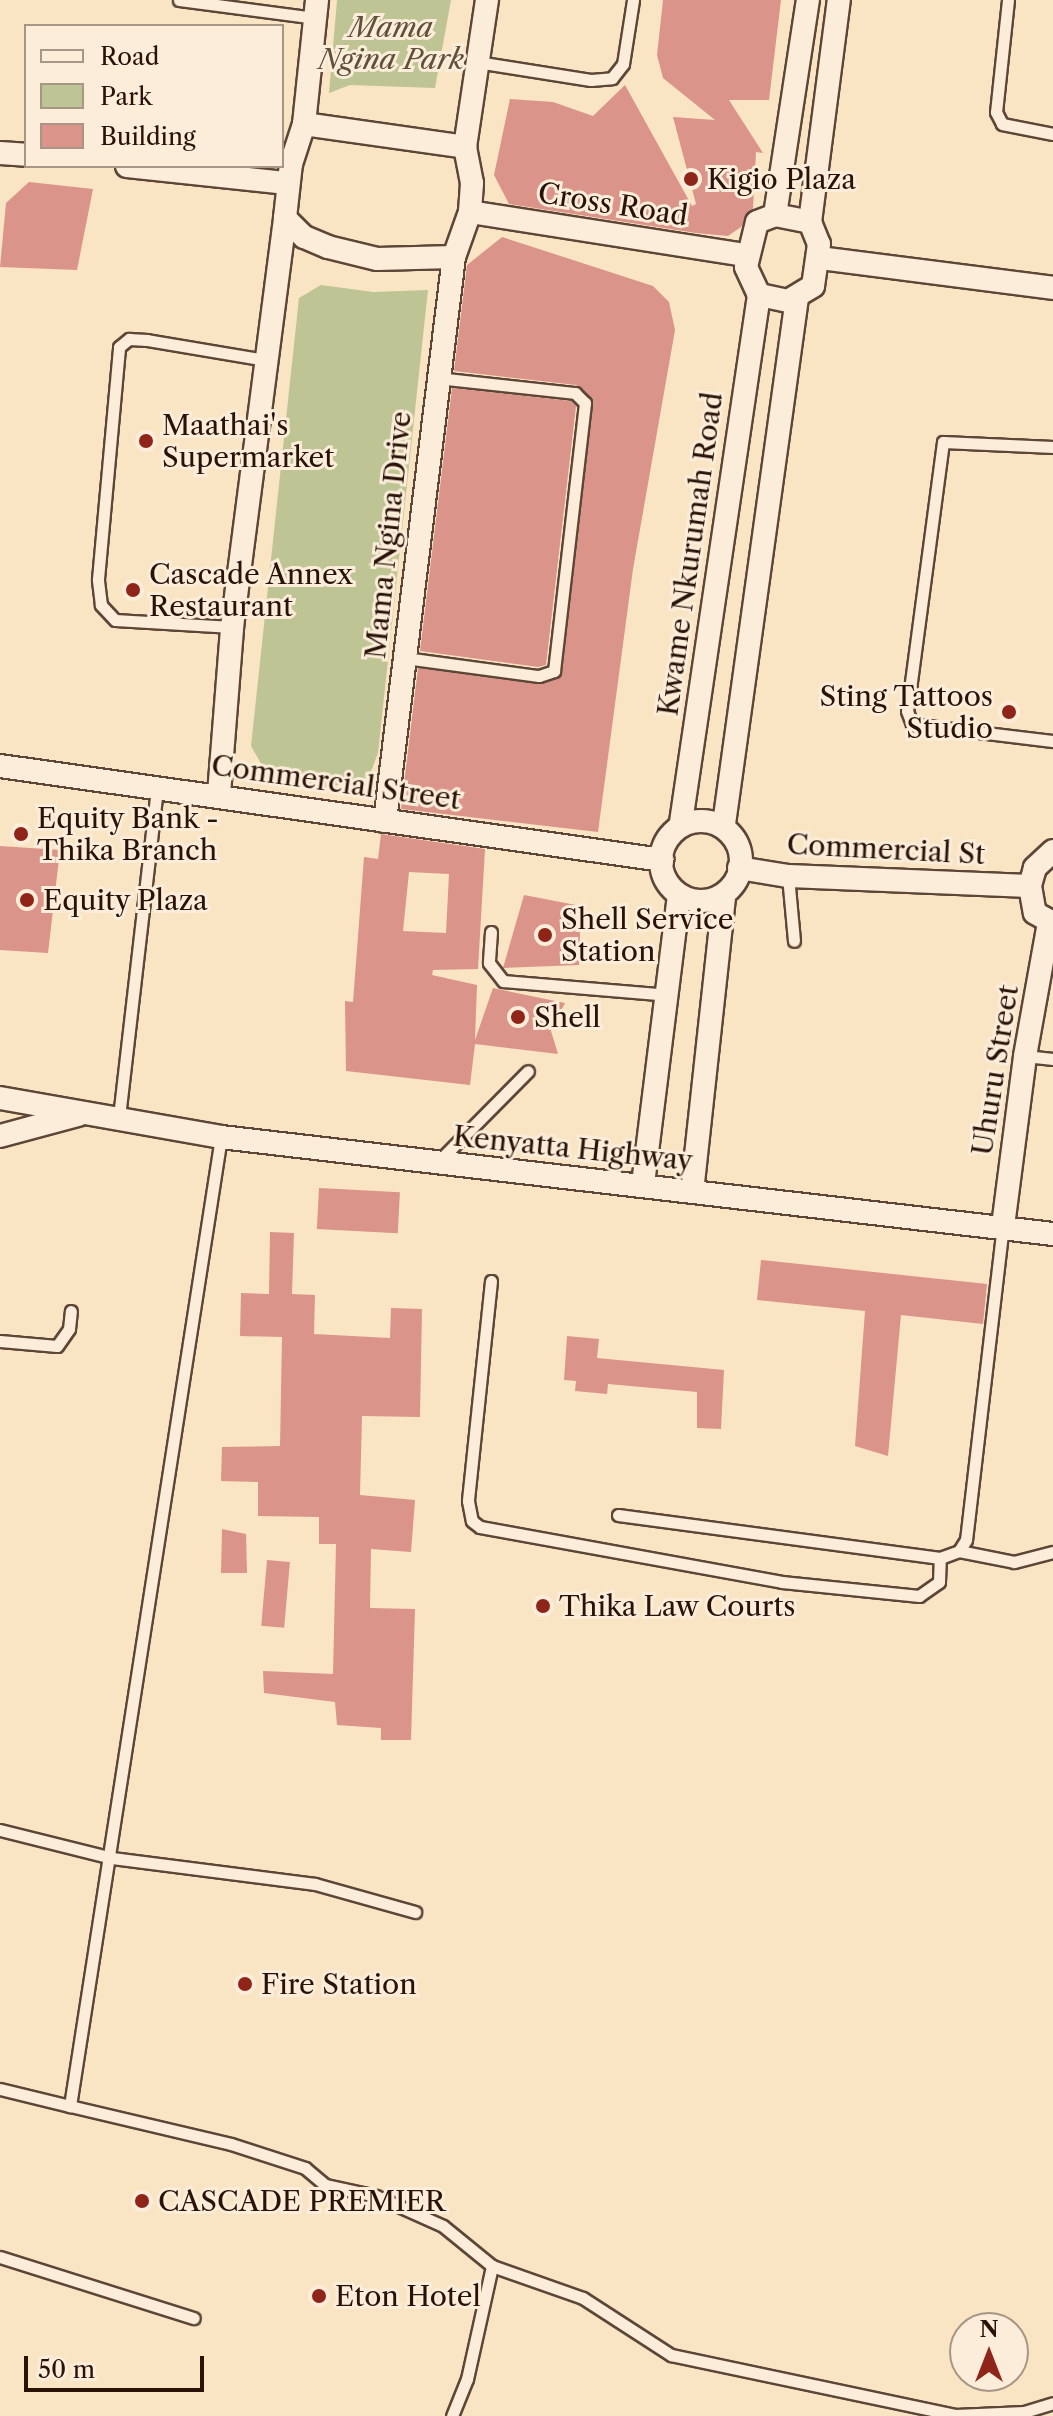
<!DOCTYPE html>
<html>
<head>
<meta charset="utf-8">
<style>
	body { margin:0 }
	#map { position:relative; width:1053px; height:2416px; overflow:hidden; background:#f9e4c4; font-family:"Libre Caslon Text",serif }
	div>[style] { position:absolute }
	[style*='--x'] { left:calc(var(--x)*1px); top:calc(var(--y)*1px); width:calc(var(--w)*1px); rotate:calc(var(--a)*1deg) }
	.green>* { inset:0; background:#bfc494 }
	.building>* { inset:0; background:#db948a; transform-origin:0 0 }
	.roads { filter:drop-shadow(2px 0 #5d4637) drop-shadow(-2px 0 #5d4637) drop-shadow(0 2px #5d4637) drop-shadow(0 -2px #5d4637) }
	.lane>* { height:11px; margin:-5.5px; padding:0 5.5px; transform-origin:5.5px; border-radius:5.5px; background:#fbedd9 }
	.street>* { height:22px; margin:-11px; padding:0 11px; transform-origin:11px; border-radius:11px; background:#fbedd9 }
	.street>.ring { margin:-11px; padding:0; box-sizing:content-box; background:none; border:22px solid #fbedd9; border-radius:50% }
	.dots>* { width:22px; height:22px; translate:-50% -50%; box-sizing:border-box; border:4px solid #fbedd9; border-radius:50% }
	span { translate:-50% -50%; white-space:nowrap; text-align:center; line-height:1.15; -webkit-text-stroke:6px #fbedd9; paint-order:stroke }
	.park-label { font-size:28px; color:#5e5039; font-style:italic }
	.poi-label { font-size:28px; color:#291208 }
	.left { translate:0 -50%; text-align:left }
	.right { translate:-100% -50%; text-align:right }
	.street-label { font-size:28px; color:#291208 }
	.legend { position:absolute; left:24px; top:24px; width:260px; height:144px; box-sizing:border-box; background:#fbedd9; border:2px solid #a79585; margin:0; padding:10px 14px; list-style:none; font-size:24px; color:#291208 }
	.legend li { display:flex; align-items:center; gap:16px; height:40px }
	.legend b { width:40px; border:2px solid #a79585 }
	.north { position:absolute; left:949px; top:2312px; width:80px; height:80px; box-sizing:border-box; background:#fbedd9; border:2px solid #a79585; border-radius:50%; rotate:0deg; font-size:22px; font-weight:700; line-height:32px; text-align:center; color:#291208 }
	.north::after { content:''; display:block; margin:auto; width:28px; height:36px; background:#8f2418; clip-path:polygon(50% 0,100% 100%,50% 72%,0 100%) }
	.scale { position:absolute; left:24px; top:2356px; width:180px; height:36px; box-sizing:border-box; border:4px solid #291208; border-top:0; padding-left:10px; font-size:24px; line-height:28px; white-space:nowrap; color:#291208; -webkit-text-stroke:6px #fbedd9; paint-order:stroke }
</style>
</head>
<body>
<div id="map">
	<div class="green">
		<div style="clip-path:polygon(337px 0,451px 0,435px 88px,350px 85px,329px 93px)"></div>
		<div style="clip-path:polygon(321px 285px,373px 292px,428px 290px,378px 753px,369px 777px,321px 789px,290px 783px,263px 767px,251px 746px,299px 298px)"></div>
	</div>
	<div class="building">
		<div style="clip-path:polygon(663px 0,781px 0,769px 100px,729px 100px,763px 153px,756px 152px,753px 208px,741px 227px,728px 236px,696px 233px,509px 204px,494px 175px,510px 99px,553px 102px,593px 116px,625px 85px,692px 206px,696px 204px,673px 117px,715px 120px,663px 78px,657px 55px)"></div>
		<div style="clip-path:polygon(29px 182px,93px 189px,77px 270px,0 267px,6px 203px)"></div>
		<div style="clip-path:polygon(502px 237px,653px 286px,669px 302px,675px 330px,633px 569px,598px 832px,401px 809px,418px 668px,539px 684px,562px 672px,593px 401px,576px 385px,454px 371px,467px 265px)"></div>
		<div style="clip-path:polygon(452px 388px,571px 401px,576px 406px,546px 665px,538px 667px,420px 651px)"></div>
		<div style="clip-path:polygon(evenodd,381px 834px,485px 849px,478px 969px,433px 970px,432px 975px,477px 985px,475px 1040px,493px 988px,565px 1003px,551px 1031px,558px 1054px,475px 1044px,470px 1085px,346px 1071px,345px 1001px,353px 1002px,364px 857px,378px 859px,381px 834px,409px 872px,449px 874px,446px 933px,403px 931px,409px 872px)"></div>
		<div style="clip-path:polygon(0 846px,60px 850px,48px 953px,0 950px)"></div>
		<div style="clip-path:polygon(524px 895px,581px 906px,579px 965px,503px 968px)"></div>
		<div style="left:319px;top:1188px;width:81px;height:41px;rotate:3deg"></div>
		<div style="clip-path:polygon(270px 1232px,294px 1233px,292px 1294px,315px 1295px,314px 1334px,390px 1338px,391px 1308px,422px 1309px,420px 1417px,362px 1416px,360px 1495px,415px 1500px,411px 1552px,371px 1549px,370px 1608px,415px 1609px,411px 1740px,381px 1740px,381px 1728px,337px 1725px,335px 1702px,264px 1693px,263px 1671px,333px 1674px,336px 1544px,319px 1544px,319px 1517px,258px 1516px,258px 1482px,221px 1481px,222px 1447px,280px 1446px,282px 1337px,240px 1336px,241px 1293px,269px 1294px)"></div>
		<div style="clip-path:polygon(761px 1260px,987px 1284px,983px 1324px,901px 1315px,888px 1456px,855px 1446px,865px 1311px,757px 1300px)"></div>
		<div style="clip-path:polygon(567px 1336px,599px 1339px,597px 1358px,724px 1370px,721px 1429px,697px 1428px,697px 1392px,608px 1384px,607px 1394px,575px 1391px,576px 1381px,564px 1380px)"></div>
		<div style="clip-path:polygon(222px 1529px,246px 1534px,247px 1573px,221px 1573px)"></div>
		<div style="left:267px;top:1560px;width:23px;height:66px;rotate:5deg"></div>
	</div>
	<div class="roads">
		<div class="lane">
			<div style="--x:179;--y:0;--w:137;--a:7.5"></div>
			<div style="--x:1008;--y:0;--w:113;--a:96.1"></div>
			<div style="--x:996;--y:112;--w:13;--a:63"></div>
			<div style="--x:1002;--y:124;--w:52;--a:11.1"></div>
			<div style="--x:477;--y:62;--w:115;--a:9"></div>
			<div style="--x:591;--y:80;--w:21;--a:-5"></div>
			<div style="--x:612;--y:78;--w:18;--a:-52"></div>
			<div style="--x:623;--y:64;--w:65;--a:-81.1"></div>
			<div style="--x:1053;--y:447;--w:110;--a:-177.4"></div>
			<div style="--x:943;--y:442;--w:271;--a:97.6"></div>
			<div style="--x:907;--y:711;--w:14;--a:69"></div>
			<div style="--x:912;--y:724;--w:142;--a:6.9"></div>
			<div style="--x:232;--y:627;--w:117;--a:-176.6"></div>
			<div style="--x:115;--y:620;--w:21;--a:-133"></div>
			<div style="--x:101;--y:605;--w:26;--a:-97"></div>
			<div style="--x:98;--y:579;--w:233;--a:-84.8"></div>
			<div style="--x:119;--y:347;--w:13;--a:-39"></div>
			<div style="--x:129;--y:339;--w:18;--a:3"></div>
			<div style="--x:147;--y:340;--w:120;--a:9.6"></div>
			<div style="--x:405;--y:658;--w:135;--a:7.7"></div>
			<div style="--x:539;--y:676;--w:16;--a:-18"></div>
			<div style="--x:554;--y:671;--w:270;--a:-83.4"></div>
			<div style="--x:585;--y:403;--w:14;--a:-135"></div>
			<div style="--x:575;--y:393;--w:140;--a:-173.8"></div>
			<div style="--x:788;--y:876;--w:65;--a:84.7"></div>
			<div style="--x:491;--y:932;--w:31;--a:94"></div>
			<div style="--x:489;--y:963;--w:23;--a:52"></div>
			<div style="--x:503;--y:981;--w:167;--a:4.8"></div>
			<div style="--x:1025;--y:1056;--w:28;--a:6"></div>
			<div style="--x:119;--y:1117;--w:331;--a:-83.4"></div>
			<div style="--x:221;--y:1137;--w:981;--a:98.86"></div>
			<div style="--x:70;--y:2106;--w:165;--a:13.3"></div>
			<div style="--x:231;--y:2144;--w:78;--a:18"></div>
			<div style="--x:305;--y:2168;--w:26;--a:40"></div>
			<div style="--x:325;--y:2185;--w:52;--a:12.2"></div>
			<div style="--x:376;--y:2196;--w:73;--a:24.1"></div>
			<div style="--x:443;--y:2226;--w:63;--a:39.2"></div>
			<div style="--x:492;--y:2266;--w:96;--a:19.4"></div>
			<div style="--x:583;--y:2298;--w:105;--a:32.9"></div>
			<div style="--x:671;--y:2355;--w:290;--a:11.9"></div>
			<div style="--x:955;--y:2415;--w:69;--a:-2.5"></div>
			<div style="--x:1024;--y:2412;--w:30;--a:-17"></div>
			<div style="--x:437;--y:1163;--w:129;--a:-45.3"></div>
			<div style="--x:491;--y:1281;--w:221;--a:96"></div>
			<div style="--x:468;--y:1501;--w:20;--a:79"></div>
			<div style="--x:472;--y:1521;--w:10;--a:37"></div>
			<div style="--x:480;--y:1527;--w:307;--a:10.3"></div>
			<div style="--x:782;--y:1582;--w:138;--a:5.8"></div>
			<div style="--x:919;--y:1596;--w:24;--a:-35"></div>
			<div style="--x:939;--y:1582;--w:24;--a:-88"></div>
			<div style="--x:0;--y:1341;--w:57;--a:5"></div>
			<div style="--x:57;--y:1346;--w:21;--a:-55"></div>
			<div style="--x:69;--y:1329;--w:18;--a:-84"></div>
			<div style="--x:618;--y:1515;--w:325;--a:7.6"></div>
			<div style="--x:940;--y:1558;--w:20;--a:-20"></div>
			<div style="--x:959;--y:1551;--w:13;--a:-58"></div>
			<div style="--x:966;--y:1540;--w:315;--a:-83.3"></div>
			<div style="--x:959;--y:1551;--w:56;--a:11.3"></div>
			<div style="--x:1014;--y:1562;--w:40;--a:-14.4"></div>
			<div style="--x:0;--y:1830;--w:115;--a:14"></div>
			<div style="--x:112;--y:1858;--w:205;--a:7.3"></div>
			<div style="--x:315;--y:1884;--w:104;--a:15.6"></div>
			<div style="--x:0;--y:2089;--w:72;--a:13.7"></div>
			<div style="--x:0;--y:2257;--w:203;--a:17.5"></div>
			<div style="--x:452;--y:2416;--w:40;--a:-68"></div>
			<div style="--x:467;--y:2379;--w:116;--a:-77.5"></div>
		</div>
		<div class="street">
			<div style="--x:304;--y:124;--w:163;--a:8.1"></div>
			<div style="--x:465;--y:147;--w:37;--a:79"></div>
			<div style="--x:472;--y:183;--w:29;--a:94"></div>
			<div style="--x:470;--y:212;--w:48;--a:109.6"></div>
			<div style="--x:454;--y:257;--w:77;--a:178.5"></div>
			<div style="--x:377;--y:259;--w:50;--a:-166.2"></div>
			<div style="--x:328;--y:247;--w:26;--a:-157"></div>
			<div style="--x:304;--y:237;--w:27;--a:-135"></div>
			<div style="--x:285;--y:218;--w:54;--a:-83.7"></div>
			<div style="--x:291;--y:164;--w:42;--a:-72"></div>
			<div style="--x:304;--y:124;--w:125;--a:-84"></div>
			<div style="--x:465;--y:147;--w:149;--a:-81.5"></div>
			<div style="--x:0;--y:153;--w:26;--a:4"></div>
			<div style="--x:127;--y:166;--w:161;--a:6.1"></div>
			<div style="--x:470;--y:212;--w:279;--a:8.9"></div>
			<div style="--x:775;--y:215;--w:36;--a:11"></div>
			<div style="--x:810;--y:222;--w:24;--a:68"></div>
			<div style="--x:819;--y:244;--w:42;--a:98.1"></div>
			<div style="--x:813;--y:286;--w:29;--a:149"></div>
			<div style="--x:788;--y:301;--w:30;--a:-168"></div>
			<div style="--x:759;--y:295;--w:31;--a:-115"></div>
			<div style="--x:746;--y:267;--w:46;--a:-76.3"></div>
			<div style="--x:757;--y:222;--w:19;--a:-21"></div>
			<div style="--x:775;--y:215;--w:218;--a:-81.3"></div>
			<div style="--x:810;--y:222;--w:224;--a:-82.6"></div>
			<div style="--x:820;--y:258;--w:235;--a:7.3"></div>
			<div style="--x:0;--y:766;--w:669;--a:8.08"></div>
			<div style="--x:219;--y:794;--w:168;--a:-85.5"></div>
			<div style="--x:232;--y:627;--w:412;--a:-82.6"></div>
			<div class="ring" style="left:661px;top:821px;width:58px;height:58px"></div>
			<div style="--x:385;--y:821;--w:568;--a:-83.03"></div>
			<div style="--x:681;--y:822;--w:533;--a:-81.58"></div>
			<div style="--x:724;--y:824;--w:531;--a:-82.1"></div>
			<div style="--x:1053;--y:851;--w:25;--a:137"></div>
			<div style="--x:1035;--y:868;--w:19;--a:106"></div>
			<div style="--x:1030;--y:886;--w:27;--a:80"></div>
			<div style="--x:1035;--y:913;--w:21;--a:29"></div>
			<div style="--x:739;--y:868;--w:50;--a:9.3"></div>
			<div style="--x:788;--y:876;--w:242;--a:2.4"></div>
			<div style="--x:0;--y:1098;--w:224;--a:10"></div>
			<div style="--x:221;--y:1137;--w:838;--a:6.65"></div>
			<div style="--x:0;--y:1136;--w:81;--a:-15.1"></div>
			<div style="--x:643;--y:1184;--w:289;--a:-82.9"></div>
			<div style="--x:692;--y:1192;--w:296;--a:-83.8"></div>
			<div style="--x:1003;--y:1226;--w:171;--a:-82.6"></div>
			<div style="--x:1025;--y:1056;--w:135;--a:-79.8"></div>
		</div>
	</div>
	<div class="dots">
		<div style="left:691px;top:179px;background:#8f2418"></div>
		<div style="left:146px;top:441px;background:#8f2418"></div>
		<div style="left:133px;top:590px;background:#8f2418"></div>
		<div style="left:1009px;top:712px;background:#8f2418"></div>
		<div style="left:21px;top:834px;background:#8f2418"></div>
		<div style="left:27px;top:900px;background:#8f2418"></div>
		<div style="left:545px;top:935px;background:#8f2418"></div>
		<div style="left:518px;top:1017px;background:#8f2418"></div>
		<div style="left:543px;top:1606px;background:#8f2418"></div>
		<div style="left:245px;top:1984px;background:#8f2418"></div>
		<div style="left:142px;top:2201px;background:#8f2418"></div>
		<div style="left:319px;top:2296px;background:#8f2418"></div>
	</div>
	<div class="park-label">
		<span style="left:391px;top:43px">Mama<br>Ngina Park</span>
	</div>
	<div class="poi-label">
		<span class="left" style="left:707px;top:179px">Kigio Plaza</span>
		<span class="left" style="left:162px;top:441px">Maathai's<br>Supermarket</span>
		<span class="left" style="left:149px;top:590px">Cascade Annex<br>Restaurant</span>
		<span class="right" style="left:993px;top:712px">Sting Tattoos<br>Studio</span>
		<span class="left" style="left:37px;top:834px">Equity Bank -<br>Thika Branch</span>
		<span class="left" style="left:43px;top:900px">Equity Plaza</span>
		<span class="left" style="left:561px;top:935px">Shell Service<br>Station</span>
		<span class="left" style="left:534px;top:1017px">Shell</span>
		<span class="left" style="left:559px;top:1606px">Thika Law Courts</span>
		<span class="left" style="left:261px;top:1984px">Fire Station</span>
		<span class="left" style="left:158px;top:2201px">CASCADE PREMIER</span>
		<span class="left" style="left:335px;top:2296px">Eton Hotel</span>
	</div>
	<div class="street-label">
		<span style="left:613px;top:204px;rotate:9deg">Cross Road</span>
		<span style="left:388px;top:535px;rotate:-84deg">Mama Ngina Drive</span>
		<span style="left:690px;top:554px;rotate:-82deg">Kwame Nkurumah Road</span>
		<span style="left:336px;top:782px;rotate:8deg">Commercial Street</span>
		<span style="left:886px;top:849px;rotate:3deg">Commercial St</span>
		<span style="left:995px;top:1070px;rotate:-81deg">Uhuru Street</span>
		<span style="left:573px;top:1148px;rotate:6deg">Kenyatta Highway</span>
	</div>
	<ul class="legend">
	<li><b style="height:10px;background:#fbedd9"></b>Road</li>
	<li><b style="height:22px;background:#bfc494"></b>Park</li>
	<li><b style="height:22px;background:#db948a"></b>Building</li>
	</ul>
	<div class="north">N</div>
	<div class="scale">50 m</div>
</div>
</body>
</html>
